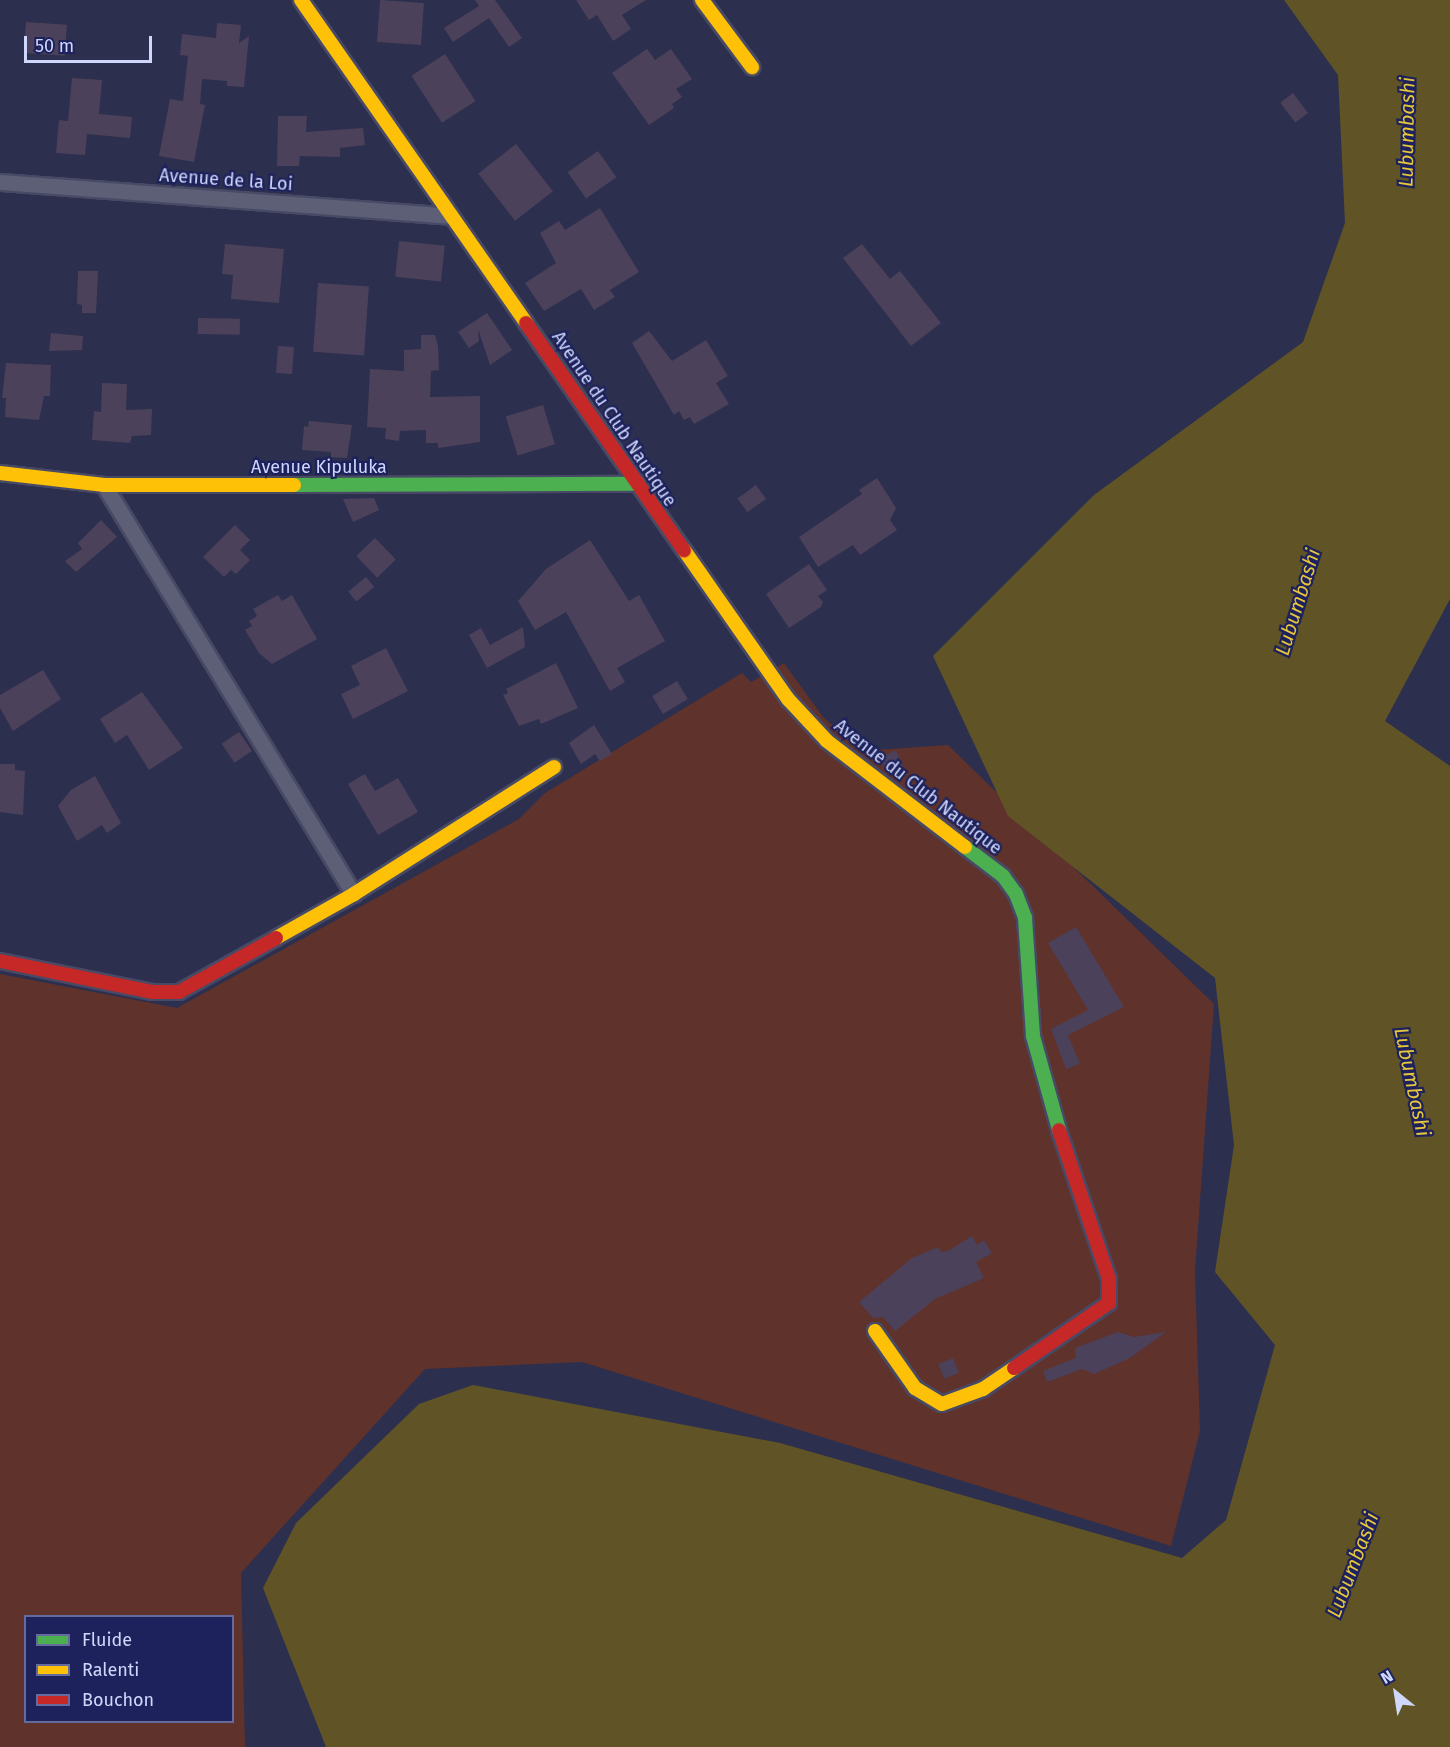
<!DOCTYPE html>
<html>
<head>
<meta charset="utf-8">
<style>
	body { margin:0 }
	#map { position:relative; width:1450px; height:1747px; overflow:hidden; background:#2c2f4e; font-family:"Fira Sans",sans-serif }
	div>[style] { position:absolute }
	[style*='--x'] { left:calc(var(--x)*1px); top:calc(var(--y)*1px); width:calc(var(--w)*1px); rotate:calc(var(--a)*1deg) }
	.green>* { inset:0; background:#5f322b }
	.water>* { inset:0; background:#605427 }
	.building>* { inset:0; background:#4c415a; transform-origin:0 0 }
	.roads { filter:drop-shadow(2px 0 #484a65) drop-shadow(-2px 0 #484a65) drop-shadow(0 2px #484a65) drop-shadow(0 -2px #484a65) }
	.street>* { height:15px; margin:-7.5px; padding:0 7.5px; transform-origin:7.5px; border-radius:7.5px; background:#5c5f76 }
	.fast>* { height:14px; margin:-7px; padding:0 7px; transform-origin:7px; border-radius:7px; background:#4caf50 }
	.slow>* { height:14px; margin:-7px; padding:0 7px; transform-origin:7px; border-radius:7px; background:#ffc107 }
	.jam>* { height:14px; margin:-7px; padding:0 7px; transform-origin:7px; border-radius:7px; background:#c62828 }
	span { translate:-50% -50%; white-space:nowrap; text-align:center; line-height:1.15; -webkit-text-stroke:4.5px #1e225c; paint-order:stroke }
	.street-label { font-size:18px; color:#cfd8fc }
	.water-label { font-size:20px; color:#e6c63b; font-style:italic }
	.legend { position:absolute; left:24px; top:1615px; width:210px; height:108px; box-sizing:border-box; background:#1e225c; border:2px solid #656b9c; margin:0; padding:8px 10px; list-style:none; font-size:18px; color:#cfd8fc }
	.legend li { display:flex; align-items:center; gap:12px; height:30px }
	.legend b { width:30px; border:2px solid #656b9c }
	.north { position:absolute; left:1366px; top:1663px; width:60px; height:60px; -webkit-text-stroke:4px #1e225c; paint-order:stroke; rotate:330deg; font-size:16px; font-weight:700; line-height:24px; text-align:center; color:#cfd8fc }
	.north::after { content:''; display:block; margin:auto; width:21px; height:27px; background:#cfd8fc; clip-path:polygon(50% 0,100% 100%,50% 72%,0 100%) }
	.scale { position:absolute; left:24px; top:36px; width:128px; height:27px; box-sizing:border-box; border:3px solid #cfd8fc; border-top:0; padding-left:8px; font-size:18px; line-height:21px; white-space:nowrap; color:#cfd8fc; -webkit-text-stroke:4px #1e225c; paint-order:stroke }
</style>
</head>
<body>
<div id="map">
	<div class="green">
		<div style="clip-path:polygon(evenodd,784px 663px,823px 717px,861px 751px,948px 745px,1214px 1004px,1195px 1271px,1200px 1431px,1171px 1546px,582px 1362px,425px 1369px,241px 1573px,245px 1747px,0 1747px,0 974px,177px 1008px,519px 819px,545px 793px,742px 673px,751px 682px,784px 663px,26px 1616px,232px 1616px,232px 1722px,26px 1722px,26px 1616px)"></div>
	</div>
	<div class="water">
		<div style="clip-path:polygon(1284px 0,1450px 0,1450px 599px,1385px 721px,1450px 766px,1450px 1747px,326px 1747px,263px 1588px,296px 1523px,419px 1404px,473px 1385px,780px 1443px,1182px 1558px,1226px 1520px,1275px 1345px,1215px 1272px,1234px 1145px,1215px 978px,1008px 816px,933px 656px,1094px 495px,1303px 342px,1345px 223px,1338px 75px)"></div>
	</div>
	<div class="building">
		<div style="left:380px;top:0;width:44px;height:42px;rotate:4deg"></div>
		<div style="clip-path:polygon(475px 0,495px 0,522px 38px,509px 47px,489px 18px,453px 42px,444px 28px,479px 6px)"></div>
		<div style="clip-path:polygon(576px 0,646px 0,622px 15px,631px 29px,613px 41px,597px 15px,589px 20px)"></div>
		<div style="left:26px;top:22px;width:41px;height:31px;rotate:4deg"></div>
		<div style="clip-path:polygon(217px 23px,241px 25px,239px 43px,249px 36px,244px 87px,227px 86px,227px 81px,202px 79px,200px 104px,205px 105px,194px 162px,159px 156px,170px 99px,183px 101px,188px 56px,180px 55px,182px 34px,216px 38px)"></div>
		<div style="clip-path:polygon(647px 49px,655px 60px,671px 49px,692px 79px,676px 89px,682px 97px,672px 104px,674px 108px,649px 125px,612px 73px)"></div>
		<div style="left:445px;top:54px;width:56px;height:40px;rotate:57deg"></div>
		<div style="clip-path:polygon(72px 78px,102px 80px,99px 114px,132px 117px,130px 138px,87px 134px,85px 155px,56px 153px,59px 120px,68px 121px)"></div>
		<div style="left:1293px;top:93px;width:25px;height:16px;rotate:53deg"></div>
		<div style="clip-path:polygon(278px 116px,307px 116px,306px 132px,363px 128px,365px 145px,340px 148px,340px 157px,300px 156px,299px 166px,277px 166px)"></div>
		<div style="left:516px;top:144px;width:60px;height:48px;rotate:52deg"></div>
		<div style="left:598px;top:151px;width:32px;height:37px;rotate:55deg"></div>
		<div style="clip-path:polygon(600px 208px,639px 272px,610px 290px,615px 297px,594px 310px,581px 289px,544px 311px,525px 283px,556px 263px,540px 233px,559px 221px,565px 230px)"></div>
		<div style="left:399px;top:241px;width:46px;height:36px;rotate:6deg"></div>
		<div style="clip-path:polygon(225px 244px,284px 249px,279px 303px,231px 299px,233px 275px,222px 274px)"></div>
		<div style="clip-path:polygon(862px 244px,890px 279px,900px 271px,941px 323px,911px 346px,843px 258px)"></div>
		<div style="clip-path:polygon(78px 271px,98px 271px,96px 313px,82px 313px,82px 305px,77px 304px)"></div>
		<div style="left:318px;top:283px;width:51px;height:69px;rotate:4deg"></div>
		<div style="clip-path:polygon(487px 313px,512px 350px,490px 365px,478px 329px,479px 341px,469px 348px,458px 332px)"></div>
		<div style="left:198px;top:318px;width:42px;height:16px;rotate:1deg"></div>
		<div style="clip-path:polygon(649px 331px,672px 361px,706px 340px,728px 376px,716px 383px,729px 404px,694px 424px,690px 417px,684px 420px,679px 411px,674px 415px,632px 343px)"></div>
		<div style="clip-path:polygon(51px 333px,83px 336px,82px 350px,49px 351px)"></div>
		<div style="clip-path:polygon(421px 335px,435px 335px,438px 346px,439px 370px,431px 371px,430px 397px,480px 396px,480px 442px,438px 448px,438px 443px,426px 443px,426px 430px,400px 431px,399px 441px,385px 439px,386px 428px,367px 427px,370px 369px,404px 371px,404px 350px,421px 349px)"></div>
		<div style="left:278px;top:346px;width:16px;height:27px;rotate:4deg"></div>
		<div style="clip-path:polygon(6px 363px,51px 365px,50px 396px,44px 396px,39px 420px,5px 417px,6px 398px,2px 398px)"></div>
		<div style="clip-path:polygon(102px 383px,127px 384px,126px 410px,152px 409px,151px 435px,132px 436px,130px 443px,92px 440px,94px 411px,101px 412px)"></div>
		<div style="left:543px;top:405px;width:41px;height:39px;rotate:73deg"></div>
		<div style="clip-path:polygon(309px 421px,352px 425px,347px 458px,331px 457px,331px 452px,302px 450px,304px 426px,308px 427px)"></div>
		<div style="clip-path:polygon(877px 478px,896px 508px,890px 520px,897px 530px,860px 555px,853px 545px,818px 567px,799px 537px,862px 494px,859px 490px)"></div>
		<div style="left:756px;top:485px;width:17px;height:23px;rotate:54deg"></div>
		<div style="clip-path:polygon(374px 498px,379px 510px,353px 522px,343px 499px)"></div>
		<div style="clip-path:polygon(101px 520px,117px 537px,76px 572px,65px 561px,82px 549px,78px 543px)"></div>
		<div style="clip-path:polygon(235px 525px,250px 540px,240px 550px,250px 560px,236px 574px,231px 570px,224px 577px,203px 557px)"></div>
		<div style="left:375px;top:538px;width:30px;height:26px;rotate:46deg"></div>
		<div style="clip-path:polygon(590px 540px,629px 601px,639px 595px,665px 641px,617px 668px,625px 682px,610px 691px,566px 612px,535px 630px,518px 601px,546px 569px)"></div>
		<div style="clip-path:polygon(809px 564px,827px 590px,818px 596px,823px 602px,821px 607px,789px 628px,766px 594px)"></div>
		<div style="left:366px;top:577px;width:13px;height:23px;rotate:51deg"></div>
		<div style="clip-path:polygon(278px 595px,282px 601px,292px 595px,317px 639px,272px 664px,259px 653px,245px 630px,252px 626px,249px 621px,257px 616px,253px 609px)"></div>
		<div style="clip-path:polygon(523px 627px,525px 647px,487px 668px,469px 635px,481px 628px,490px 645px)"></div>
		<div style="clip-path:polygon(386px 648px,408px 691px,353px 719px,341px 694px,360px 685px,351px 666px)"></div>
		<div style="clip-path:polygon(556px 663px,578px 708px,541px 724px,539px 719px,519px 726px,503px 695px,508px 693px,506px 689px)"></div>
		<div style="clip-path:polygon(43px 670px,61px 699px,13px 731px,0 708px,0 695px)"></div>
		<div style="left:677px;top:681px;width:21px;height:29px;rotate:59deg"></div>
		<div style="clip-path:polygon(142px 692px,183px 748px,149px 770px,127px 735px,115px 743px,100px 719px)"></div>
		<div style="clip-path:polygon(594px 725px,612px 754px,600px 761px,595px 754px,581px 764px,569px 743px)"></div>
		<div style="left:239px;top:732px;width:23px;height:21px;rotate:56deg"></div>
		<div style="clip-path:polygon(896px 750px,907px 775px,898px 779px,885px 769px,880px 758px)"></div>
		<div style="clip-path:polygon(0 764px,15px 764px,15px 770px,25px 771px,23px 815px,0 812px)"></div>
		<div style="clip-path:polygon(365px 774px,375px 791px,398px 778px,418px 812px,378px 835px,348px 784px)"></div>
		<div style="clip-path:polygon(95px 776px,121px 823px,107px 833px,102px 825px,77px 841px,58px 806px,71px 790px)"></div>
		<div style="clip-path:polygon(1076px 927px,1124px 1007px,1068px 1035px,1080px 1064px,1066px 1069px,1051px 1029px,1088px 1010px,1048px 943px)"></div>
		<div style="clip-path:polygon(972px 1236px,977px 1245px,984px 1240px,992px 1253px,976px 1262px,984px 1278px,935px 1299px,895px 1331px,883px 1317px,873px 1318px,859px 1302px,912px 1258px,938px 1247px,941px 1252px,948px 1251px)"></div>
		<div style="clip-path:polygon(1118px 1332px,1134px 1337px,1166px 1332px,1130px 1358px,1094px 1374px,1082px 1369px,1047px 1382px,1043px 1371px,1076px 1358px,1075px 1348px)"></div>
		<div style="left:953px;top:1358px;width:16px;height:16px;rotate:68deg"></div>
	</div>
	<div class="roads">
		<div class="street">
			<div style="--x:0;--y:182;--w:450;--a:4.3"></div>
			<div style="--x:104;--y:485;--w:479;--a:58.6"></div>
		</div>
		<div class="fast">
			<div style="--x:294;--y:485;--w:344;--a:-0.2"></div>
			<div style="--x:965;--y:847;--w:48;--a:37.3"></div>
			<div style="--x:1003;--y:876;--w:22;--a:54"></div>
			<div style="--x:1016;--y:894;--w:26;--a:69"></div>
			<div style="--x:1025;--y:918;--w:118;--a:86.1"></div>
			<div style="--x:1033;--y:1036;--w:98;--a:74.5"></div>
		</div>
		<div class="slow">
			<div style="--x:301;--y:0;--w:394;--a:55.1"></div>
			<div style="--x:702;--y:0;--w:84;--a:53.3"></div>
			<div style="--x:0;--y:473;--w:105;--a:6.6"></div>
			<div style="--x:104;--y:485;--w:190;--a:0"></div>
			<div style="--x:684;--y:550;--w:182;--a:55.1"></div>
			<div style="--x:788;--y:699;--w:57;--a:47.1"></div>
			<div style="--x:827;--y:741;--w:174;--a:37.5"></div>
			<div style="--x:276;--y:938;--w:90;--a:-29.4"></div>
			<div style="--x:354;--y:894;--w:237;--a:-32.4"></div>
			<div style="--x:875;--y:1331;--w:70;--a:54.9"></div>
			<div style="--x:915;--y:1388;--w:31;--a:31"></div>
			<div style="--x:942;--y:1404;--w:44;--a:-20.1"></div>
			<div style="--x:983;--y:1389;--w:37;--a:-34"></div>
		</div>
		<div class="jam">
			<div style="--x:526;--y:323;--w:277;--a:55.2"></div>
			<div style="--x:0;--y:961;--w:156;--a:11.5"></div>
			<div style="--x:153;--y:992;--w:26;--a:0"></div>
			<div style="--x:179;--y:992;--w:111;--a:-29.1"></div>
			<div style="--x:1014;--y:1368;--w:115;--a:-34.4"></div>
			<div style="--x:1109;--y:1303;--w:24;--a:-90"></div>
			<div style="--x:1109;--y:1279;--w:157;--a:-108.6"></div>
		</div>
	</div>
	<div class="street-label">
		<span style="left:226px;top:180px;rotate:4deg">Avenue de la Loi</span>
		<span style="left:614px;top:419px;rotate:56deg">Avenue du Club Nautique</span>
		<span style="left:319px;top:467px">Avenue Kipuluka</span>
		<span style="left:918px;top:787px;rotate:38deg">Avenue du Club Nautique</span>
	</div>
	<div class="water-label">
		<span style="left:1407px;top:132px;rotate:-89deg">Lubumbashi</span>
		<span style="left:1298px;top:602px;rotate:-73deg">Lubumbashi</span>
		<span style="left:1412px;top:1082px;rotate:78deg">Lubumbashi</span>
		<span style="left:1353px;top:1565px;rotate:-69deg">Lubumbashi</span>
	</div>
	<ul class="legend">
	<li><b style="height:8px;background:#4caf50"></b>Fluide</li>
	<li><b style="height:8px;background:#ffc107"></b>Ralenti</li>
	<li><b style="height:8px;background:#c62828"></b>Bouchon</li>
	</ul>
	<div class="north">N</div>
	<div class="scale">50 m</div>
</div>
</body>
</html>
